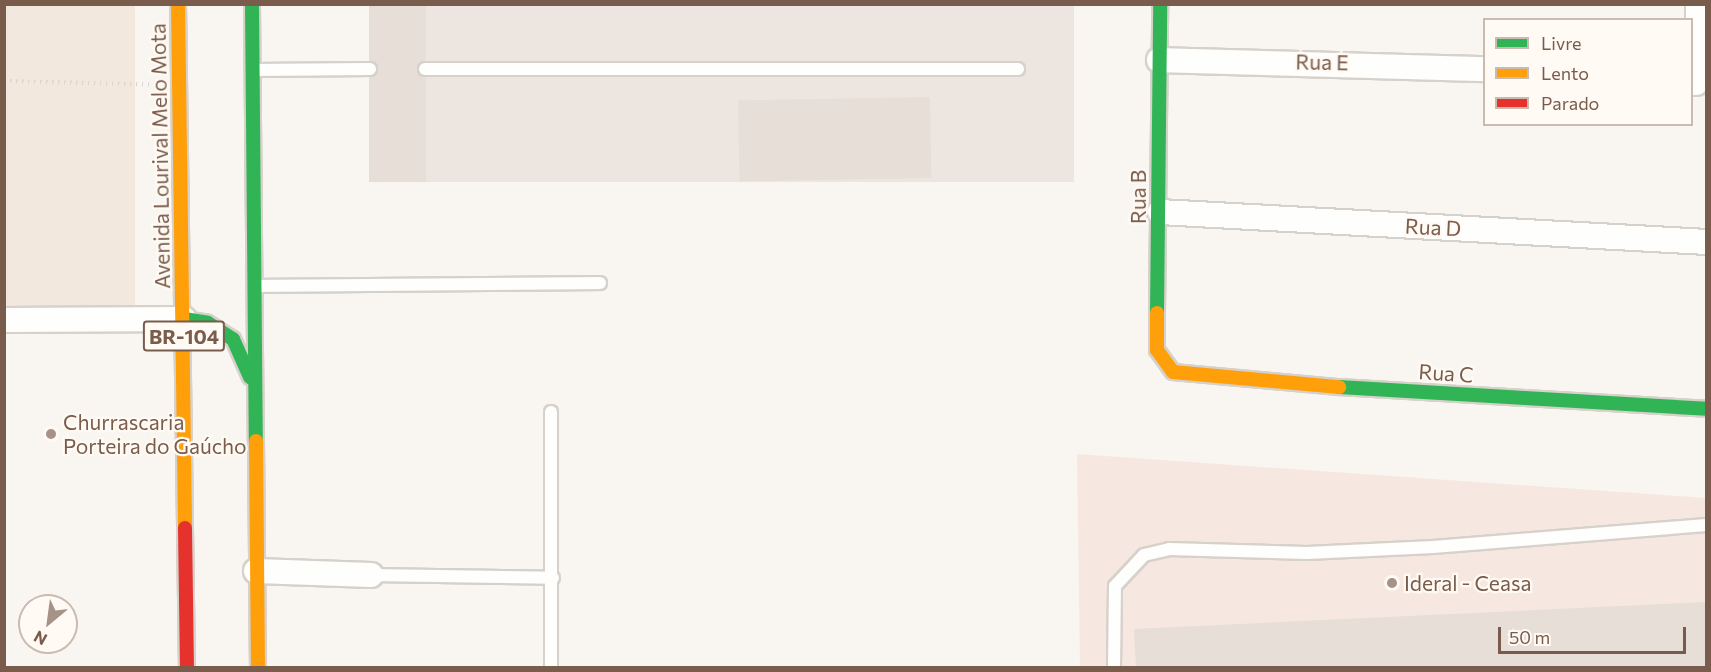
<!DOCTYPE html>
<html>
<head>
<meta charset="utf-8">
<style>
	body { margin:0 }
	#map { position:relative; width:1711px; height:672px; overflow:hidden; background:#f9f5f0; font-family:Commissioner,sans-serif }
	div>[style] { position:absolute }
	[style*='--x'] { left:calc(var(--x)*1px); top:calc(var(--y)*1px); width:calc(var(--w)*1px); rotate:calc(var(--a)*1deg) }
	.residential>* { inset:0; background:#f2e8de; transform-origin:0 0 }
	.commercial>* { inset:0; background:#f6e8e1 }
	.industrial>* { inset:0; background:#ede5e0; transform-origin:0 0 }
	.building>* { inset:0; background:#e6ded7; transform-origin:0 0 }
	.path>* { height:4px; margin-top:-2px; transform-origin:0; background:repeating-linear-gradient(90deg,#dcd5d0 0 1.5px,transparent 0 6px) }
	.roads { filter:drop-shadow(2px 0 #d7d1cb) drop-shadow(-2px 0 #d7d1cb) drop-shadow(0 2px #d7d1cb) drop-shadow(0 -2px #d7d1cb) }
	.lane>* { height:12px; margin:-6px; padding:0 6px; transform-origin:6px; border-radius:6px; background:#fefefd }
	.street>* { height:24px; margin:-12px; padding:0 12px; transform-origin:12px; border-radius:12px; background:#fefefd }
	.fast>* { height:14px; margin:-7px; padding:0 7px; transform-origin:7px; border-radius:7px; background:#30b455 }
	.slow>* { height:14px; margin:-7px; padding:0 7px; transform-origin:7px; border-radius:7px; background:#ff9f0a }
	.jam>* { height:14px; margin:-7px; padding:0 7px; transform-origin:7px; border-radius:7px; background:#e5322d }
	.dots>* { width:16px; height:16px; translate:-50% -50%; box-sizing:border-box; border:3px solid #fffaf3; border-radius:50% }
	span { translate:-50% -50%; white-space:nowrap; text-align:center; line-height:1.15; -webkit-text-stroke:4.5px #fffaf3; paint-order:stroke }
	.shield-label span { padding:2px 4px; background:#fffaf3; border:2px solid; border-radius:4px; -webkit-text-stroke-width:0 }
	.shield-label { font-size:20px; color:#7a5c4d; font-weight:700 }
	.street-label { font-size:21px; color:#7a5c4d }
	.poi-label { font-size:21px; color:#7a5c4d }
	.left { translate:0 -50%; text-align:left }
	.frame { position:absolute; inset:0; border:6px solid #7a5c4d; pointer-events:none }
	.legend { position:absolute; left:1483px; top:18px; width:210px; height:108px; box-sizing:border-box; background:#fffaf3; border:2px solid #cabbb1; margin:0; padding:8px 10px; list-style:none; font-size:18px; color:#7a5c4d }
	.legend li { display:flex; align-items:center; gap:12px; height:30px }
	.legend b { width:30px; border:2px solid #cabbb1 }
	.north { position:absolute; left:18px; top:594px; width:60px; height:60px; box-sizing:border-box; background:#fffaf3; border:2px solid #cabbb1; border-radius:50%; rotate:209deg; font-size:16px; font-weight:700; line-height:24px; text-align:center; color:#7a5c4d }
	.north::after { content:''; display:block; margin:auto; width:21px; height:27px; background:#a69286; clip-path:polygon(50% 0,100% 100%,50% 72%,0 100%) }
	.scale { position:absolute; left:1498px; top:627px; width:188px; height:27px; box-sizing:border-box; border:3px solid #7a5c4d; border-top:0; padding-left:8px; font-size:18px; line-height:21px; white-space:nowrap; color:#7a5c4d; -webkit-text-stroke:4px #fffaf3; paint-order:stroke }
</style>
</head>
<body>
<div id="map">
	<div class="residential">
		<div style="left:4px;top:5px;width:131px;height:304px"></div>
	</div>
	<div class="commercial">
		<div style="clip-path:polygon(1077px 454px,1706px 498px,1706px 667px,1080px 667px)"></div>
	</div>
	<div class="industrial">
		<div style="left:369px;top:5px;width:705px;height:177px"></div>
	</div>
	<div class="building">
		<div style="left:369px;top:4px;width:57px;height:178px"></div>
		<div style="left:930px;top:97px;width:81px;height:192px;rotate:89deg"></div>
		<div style="clip-path:polygon(1706px 602px,1706px 668px,1136px 668px,1134px 629px)"></div>
	</div>
	<div class="path">
		<div style="--x:4;--y:81;--w:148;--a:1.5"></div>
	</div>
	<div class="roads">
		<div class="lane">
			<div style="--x:425;--y:69;--w:593;--a:0"></div>
			<div style="--x:254;--y:70;--w:116;--a:-0.5"></div>
			<div style="--x:256;--y:286;--w:344;--a:-0.5"></div>
			<div style="--x:371;--y:575;--w:182;--a:0.9"></div>
			<div style="--x:551;--y:668;--w:256;--a:-90"></div>
			<div style="--x:1114;--y:668;--w:82;--a:-89.3"></div>
			<div style="--x:1115;--y:586;--w:42;--a:-46.9"></div>
			<div style="--x:1144;--y:555;--w:26;--a:-13"></div>
			<div style="--x:1169;--y:549;--w:138;--a:1.7"></div>
			<div style="--x:1307;--y:553;--w:126;--a:-2.7"></div>
			<div style="--x:1433;--y:547;--w:274;--a:-4.6"></div>
		</div>
		<div class="street">
			<div style="--x:1159;--y:60;--w:325;--a:1.6"></div>
			<div style="--x:1696;--y:83;--w:79;--a:-88.5"></div>
			<div style="--x:1160;--y:212;--w:547;--a:3.14"></div>
			<div style="--x:4;--y:320;--w:180;--a:-0.3"></div>
			<div style="--x:256;--y:571;--w:115;--a:2"></div>
		</div>
		<div class="fast">
			<div style="--x:252;--y:4;--w:437;--a:89.5"></div>
			<div style="--x:1157;--y:313;--w:309;--a:-89.4"></div>
			<div style="--x:184;--y:319;--w:24;--a:9"></div>
			<div style="--x:208;--y:323;--w:30;--a:33"></div>
			<div style="--x:233;--y:339;--w:42;--a:65.9"></div>
			<div style="--x:1339;--y:387;--w:368;--a:3.4"></div>
		</div>
		<div class="slow">
			<div style="--x:178;--y:4;--w:524;--a:89.23"></div>
			<div style="--x:1157;--y:313;--w:37;--a:90"></div>
			<div style="--x:1157;--y:350;--w:27;--a:54"></div>
			<div style="--x:1173;--y:372;--w:167;--a:5.2"></div>
			<div style="--x:256;--y:441;--w:227;--a:89.5"></div>
		</div>
		<div class="jam">
			<div style="--x:185;--y:528;--w:140;--a:89.2"></div>
		</div>
	</div>
	<div class="dots">
		<div style="left:51px;top:434px;background:#a69286"></div>
		<div style="left:1392px;top:583px;background:#a69286"></div>
	</div>
	<div class="shield-label">
		<span style="left:184px;top:336px">BR-104</span>
	</div>
	<div class="street-label">
		<span style="left:1322px;top:62px;rotate:1deg">Rua E</span>
		<span style="left:160px;top:156px;rotate:-91deg">Avenida Lourival Melo Mota</span>
		<span style="left:1138px;top:197px;rotate:-90deg">Rua B</span>
		<span style="left:1433px;top:227px;rotate:3deg">Rua D</span>
		<span style="left:1446px;top:373px;rotate:4deg">Rua C</span>
	</div>
	<div class="poi-label">
		<span class="left" style="left:63px;top:434px">Churrascaria<br>Porteira do Gaúcho</span>
		<span class="left" style="left:1404px;top:583px">Ideral - Ceasa</span>
	</div>
	<div class="frame"></div>
	<ul class="legend">
	<li><b style="height:8px;background:#30b455"></b>Livre</li>
	<li><b style="height:8px;background:#ff9f0a"></b>Lento</li>
	<li><b style="height:8px;background:#e5322d"></b>Parado</li>
	</ul>
	<div class="north">N</div>
	<div class="scale">50 m</div>
</div>
</body>
</html>
